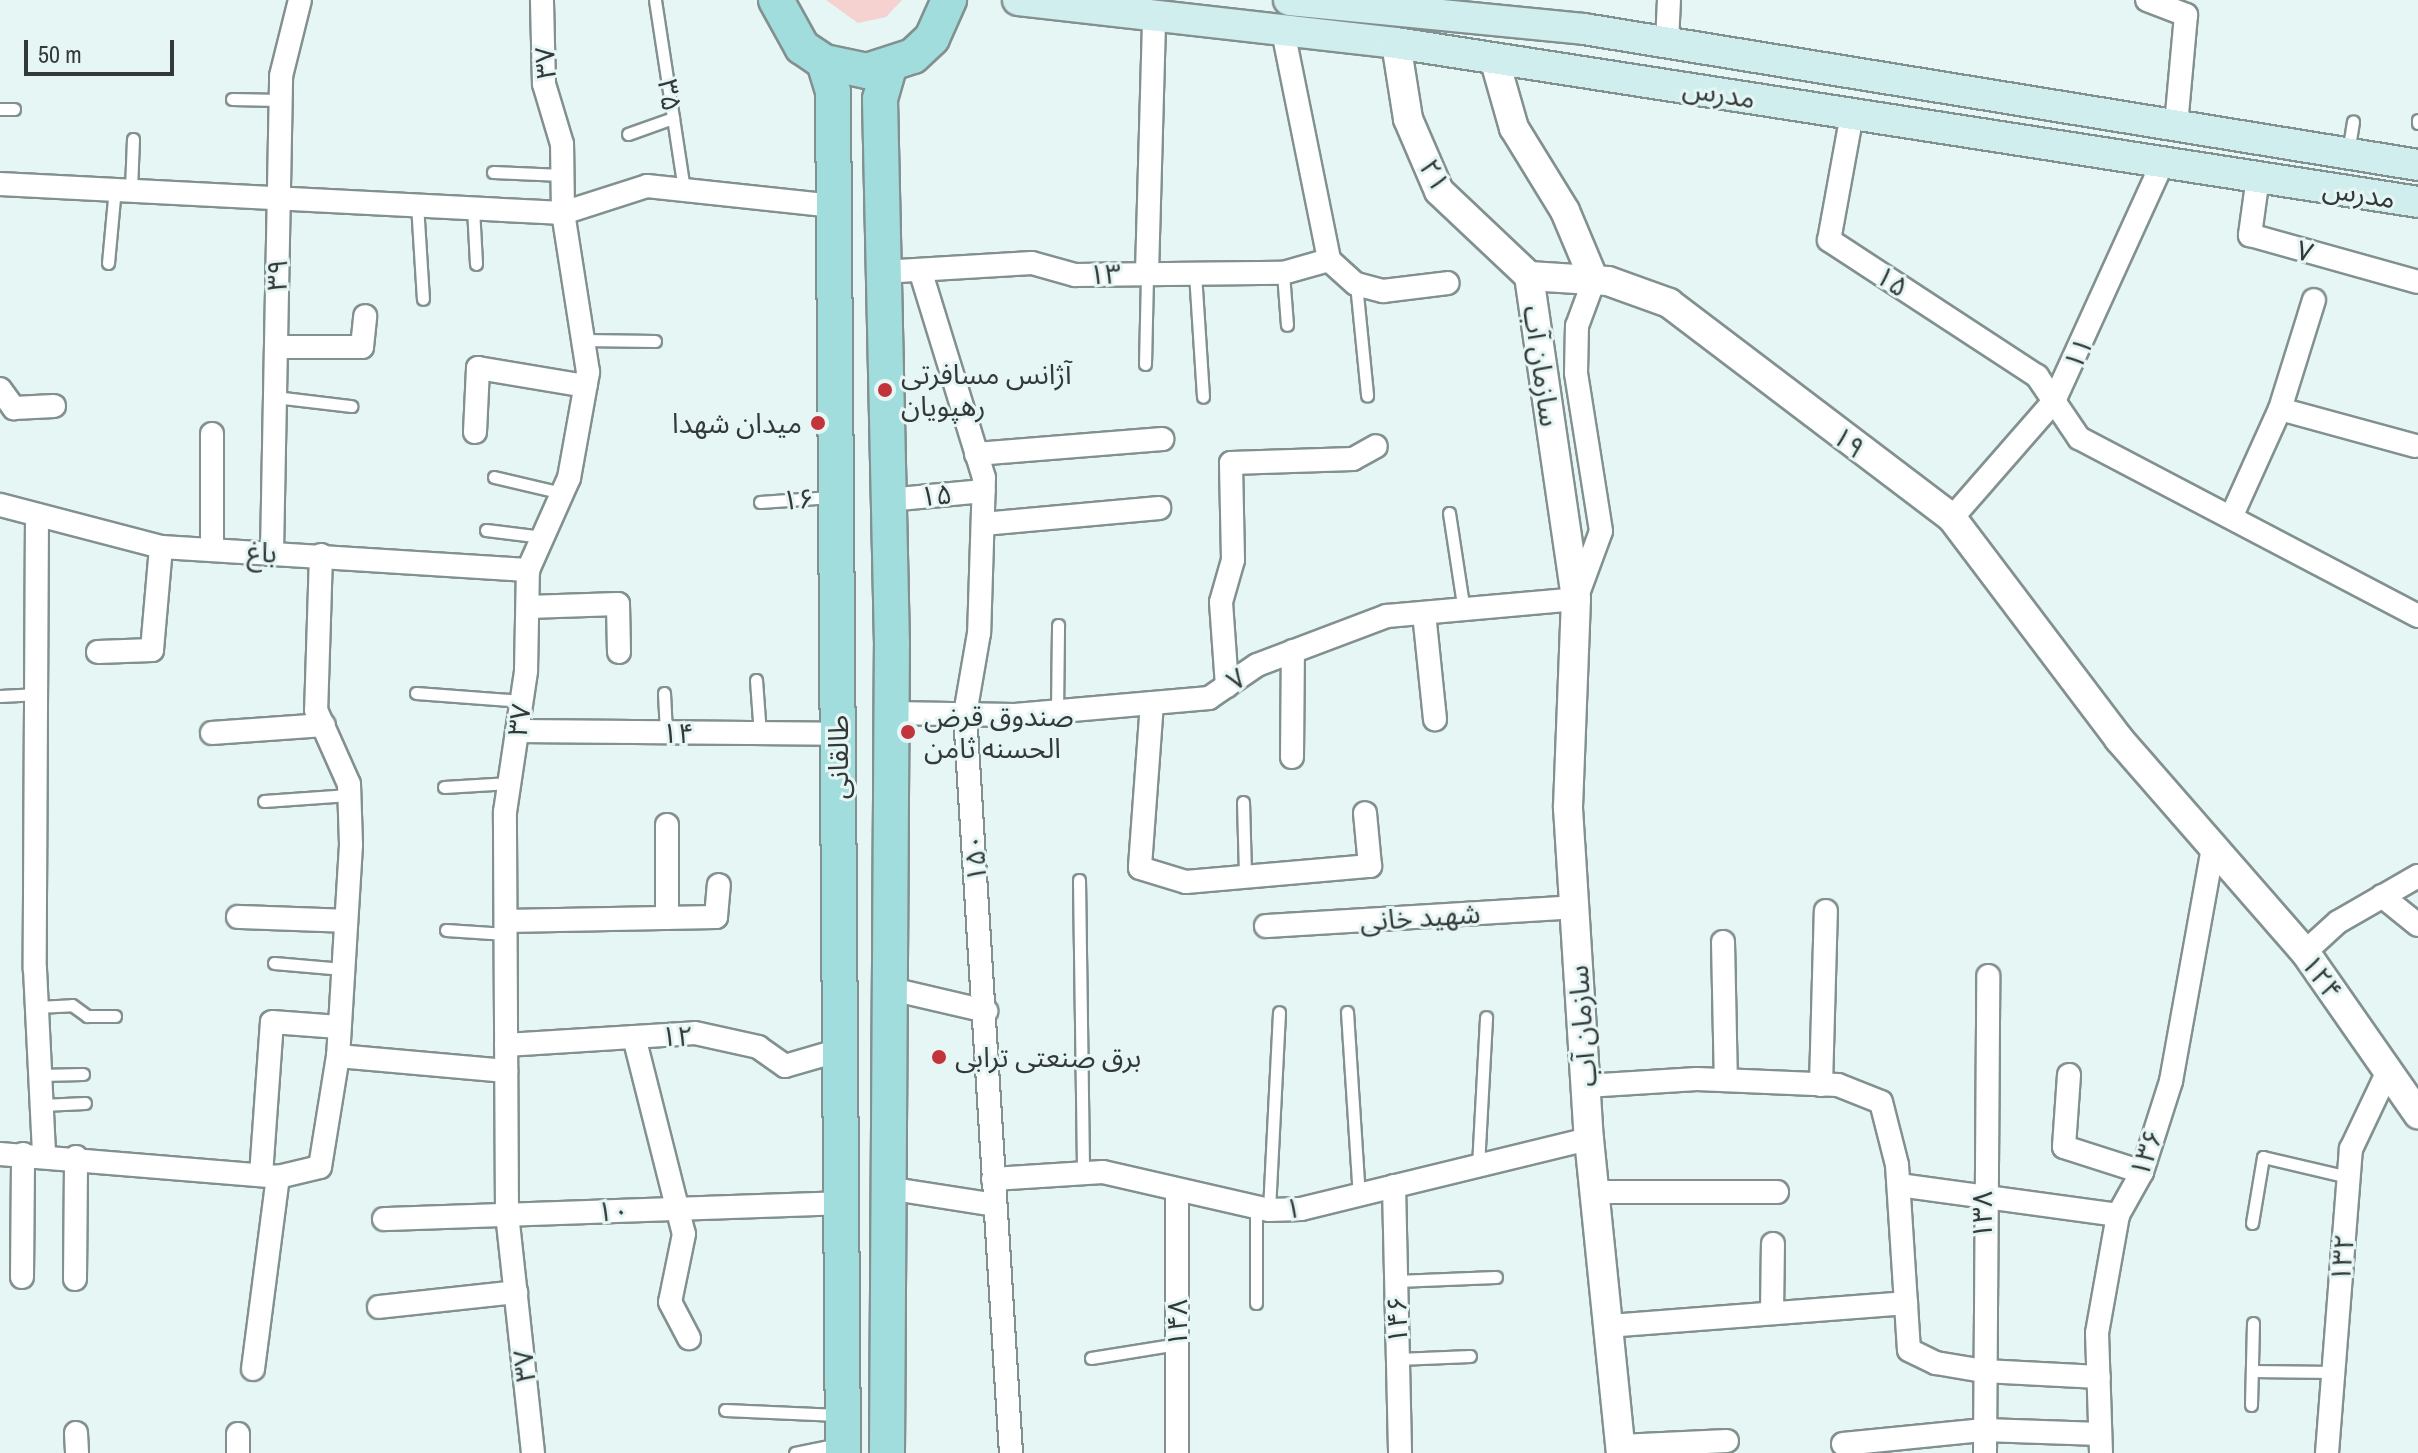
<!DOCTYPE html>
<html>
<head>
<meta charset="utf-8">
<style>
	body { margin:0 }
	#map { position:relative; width:2418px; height:1453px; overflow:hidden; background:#e6f6f5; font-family:"Archivo Narrow","Noto Sans Arabic",sans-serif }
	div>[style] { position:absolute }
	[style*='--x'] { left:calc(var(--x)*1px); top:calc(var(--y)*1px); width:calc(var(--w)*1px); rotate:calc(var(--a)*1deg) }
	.green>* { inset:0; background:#f5d1cf }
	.roads { filter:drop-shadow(2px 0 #829190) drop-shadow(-2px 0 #829190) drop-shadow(0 2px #829190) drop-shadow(0 -2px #829190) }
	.service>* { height:11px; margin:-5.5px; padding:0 5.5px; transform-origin:5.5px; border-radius:5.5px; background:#fff }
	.minor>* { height:22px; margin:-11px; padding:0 11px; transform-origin:11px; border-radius:11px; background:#fff }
	.tertiary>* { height:28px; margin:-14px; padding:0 14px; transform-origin:14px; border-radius:14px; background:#fff }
	.secondary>* { height:30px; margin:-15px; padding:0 15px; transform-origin:15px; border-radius:15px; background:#d0eeed }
	.primary>* { height:34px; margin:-17px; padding:0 17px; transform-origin:17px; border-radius:17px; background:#a1dddc }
	.dots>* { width:22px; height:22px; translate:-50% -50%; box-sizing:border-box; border:4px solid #e6f6f5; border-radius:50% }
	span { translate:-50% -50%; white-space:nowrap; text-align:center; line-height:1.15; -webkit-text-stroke:6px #e6f6f5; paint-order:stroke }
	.street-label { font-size:28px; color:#333938 }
	.poi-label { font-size:28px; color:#333938 }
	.left { translate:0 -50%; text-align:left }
	.right { translate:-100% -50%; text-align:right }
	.scale { position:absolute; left:24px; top:40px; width:150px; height:36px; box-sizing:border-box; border:4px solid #333938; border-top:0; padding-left:10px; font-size:24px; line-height:28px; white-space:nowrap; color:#333938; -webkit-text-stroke:6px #e6f6f5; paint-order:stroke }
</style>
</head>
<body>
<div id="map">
	<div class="green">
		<div style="clip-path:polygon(826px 0,902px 0,886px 17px,858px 23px)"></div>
	</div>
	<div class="roads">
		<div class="service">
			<div style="--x:655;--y:0;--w:192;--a:81.3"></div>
			<div style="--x:232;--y:99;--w:48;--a:1.2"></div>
			<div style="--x:0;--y:109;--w:14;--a:0"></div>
			<div style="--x:2418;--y:120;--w:3;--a:90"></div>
			<div style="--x:628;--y:134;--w:48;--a:-19.6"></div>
			<div style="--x:2348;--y:153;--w:32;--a:-81"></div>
			<div style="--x:493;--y:172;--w:69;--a:2.5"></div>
			<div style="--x:131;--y:189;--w:50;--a:-87.7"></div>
			<div style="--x:417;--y:204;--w:95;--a:86.4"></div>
			<div style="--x:473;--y:208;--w:56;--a:86.9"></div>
			<div style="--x:108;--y:263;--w:75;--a:-84.7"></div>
			<div style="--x:1195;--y:273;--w:124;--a:86.3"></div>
			<div style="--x:1283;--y:273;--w:52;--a:85.6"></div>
			<div style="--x:1356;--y:284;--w:112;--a:84.3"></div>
			<div style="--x:583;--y:340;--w:72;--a:0.8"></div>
			<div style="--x:1145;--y:364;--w:91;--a:-88.7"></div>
			<div style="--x:275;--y:397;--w:77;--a:6.8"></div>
			<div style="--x:494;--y:477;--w:70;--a:13.2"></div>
			<div style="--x:760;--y:502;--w:71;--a:-4"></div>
			<div style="--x:1449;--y:513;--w:99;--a:81.3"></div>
			<div style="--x:486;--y:530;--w:57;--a:7"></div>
			<div style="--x:756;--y:680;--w:54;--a:85.8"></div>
			<div style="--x:416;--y:693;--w:106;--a:4.3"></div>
			<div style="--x:664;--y:693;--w:40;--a:87.1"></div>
			<div style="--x:0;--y:696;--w:39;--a:-3"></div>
			<div style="--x:1057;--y:711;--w:86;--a:-89.3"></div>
			<div style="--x:444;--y:787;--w:66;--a:-3.5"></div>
			<div style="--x:264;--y:801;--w:85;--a:-4"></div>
			<div style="--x:1243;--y:802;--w:72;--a:88.4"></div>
			<div style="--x:1079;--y:880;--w:294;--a:89.2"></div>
			<div style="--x:446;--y:930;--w:60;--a:3.8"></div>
			<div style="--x:274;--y:963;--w:69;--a:5"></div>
			<div style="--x:37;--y:1007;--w:35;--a:-3"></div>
			<div style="--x:72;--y:1005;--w:19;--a:36"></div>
			<div style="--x:87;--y:1016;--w:28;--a:0"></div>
			<div style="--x:1347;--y:1012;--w:185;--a:86.3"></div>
			<div style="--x:40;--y:1075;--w:43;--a:-1.3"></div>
			<div style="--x:42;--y:1105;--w:43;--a:-2.7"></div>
			<div style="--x:1478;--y:1166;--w:149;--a:-86.9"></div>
			<div style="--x:1269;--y:1210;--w:198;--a:-87.1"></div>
			<div style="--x:2252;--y:1223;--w:67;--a:-80.5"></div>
			<div style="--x:2263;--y:1157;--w:87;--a:13.2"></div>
			<div style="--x:1396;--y:1281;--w:100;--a:-2.3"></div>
			<div style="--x:1256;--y:1303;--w:95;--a:-90"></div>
			<div style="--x:1091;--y:1358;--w:87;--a:-9.2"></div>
			<div style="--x:1398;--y:1359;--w:72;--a:-2.4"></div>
			<div style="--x:2252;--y:1371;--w:81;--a:0.7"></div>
			<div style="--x:2251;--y:1405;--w:82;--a:-88.6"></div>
			<div style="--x:725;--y:1410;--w:113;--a:2.5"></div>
			<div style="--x:795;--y:1453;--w:45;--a:-11.6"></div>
		</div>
		<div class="minor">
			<div style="--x:2147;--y:0;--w:42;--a:21"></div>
			<div style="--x:2186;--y:15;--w:110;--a:95.2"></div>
			<div style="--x:1283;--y:31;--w:234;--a:78.6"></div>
			<div style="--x:1329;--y:260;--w:36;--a:42"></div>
			<div style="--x:1356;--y:284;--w:28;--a:15"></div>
			<div style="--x:1383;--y:291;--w:65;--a:-7"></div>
			<div style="--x:1667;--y:42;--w:42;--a:-87.3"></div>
			<div style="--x:1852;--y:114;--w:128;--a:100.3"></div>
			<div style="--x:1829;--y:240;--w:249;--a:33.2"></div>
			<div style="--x:2037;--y:376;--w:75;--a:55.9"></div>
			<div style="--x:2079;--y:438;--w:383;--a:27.7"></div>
			<div style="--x:2258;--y:177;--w:59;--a:97.9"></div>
			<div style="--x:2250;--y:235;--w:174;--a:15.6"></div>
			<div style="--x:0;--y:184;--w:564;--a:2.95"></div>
			<div style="--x:563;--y:213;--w:88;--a:-17.8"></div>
			<div style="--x:647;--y:186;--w:188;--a:6.1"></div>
			<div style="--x:882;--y:272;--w:150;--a:-3.4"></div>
			<div style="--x:1032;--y:263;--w:45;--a:15.6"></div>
			<div style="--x:1075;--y:275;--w:208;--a:-0.6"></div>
			<div style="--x:1283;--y:273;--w:48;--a:-15.8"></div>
			<div style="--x:921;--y:273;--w:214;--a:72.9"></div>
			<div style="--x:984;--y:478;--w:155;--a:91.8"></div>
			<div style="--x:979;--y:633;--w:82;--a:99.8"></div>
			<div style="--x:965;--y:714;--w:740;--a:86.44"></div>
			<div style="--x:1147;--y:273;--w:254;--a:-88.4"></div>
			<div style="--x:276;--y:347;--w:86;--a:0"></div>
			<div style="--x:362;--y:347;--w:31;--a:-84"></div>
			<div style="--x:0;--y:389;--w:24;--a:54"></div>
			<div style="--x:14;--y:408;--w:40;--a:-2.9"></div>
			<div style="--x:2280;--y:409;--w:140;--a:15.3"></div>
			<div style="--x:475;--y:432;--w:64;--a:-87.3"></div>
			<div style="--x:478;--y:368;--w:109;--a:9.5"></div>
			<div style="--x:212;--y:434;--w:115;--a:90"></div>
			<div style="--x:976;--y:454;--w:187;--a:-4.6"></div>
			<div style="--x:888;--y:500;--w:96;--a:-5.4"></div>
			<div style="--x:0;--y:505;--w:166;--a:14.6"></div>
			<div style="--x:161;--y:547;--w:368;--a:3.6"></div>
			<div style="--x:2233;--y:513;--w:114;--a:-65.7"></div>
			<div style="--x:2280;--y:409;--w:114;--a:-72.7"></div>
			<div style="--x:37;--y:515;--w:454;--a:90.3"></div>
			<div style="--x:35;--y:969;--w:185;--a:87.2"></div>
			<div style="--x:1952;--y:518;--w:155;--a:-48.9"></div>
			<div style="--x:2054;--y:401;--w:263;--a:-65.5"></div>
			<div style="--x:983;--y:524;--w:177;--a:-5.2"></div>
			<div style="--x:272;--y:552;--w:476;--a:-88.9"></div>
			<div style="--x:281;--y:76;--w:78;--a:-76"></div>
			<div style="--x:321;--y:555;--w:155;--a:91.8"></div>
			<div style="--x:316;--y:710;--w:81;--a:66"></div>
			<div style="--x:349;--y:784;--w:61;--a:88.1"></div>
			<div style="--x:351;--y:845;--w:211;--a:93.5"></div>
			<div style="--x:528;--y:607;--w:90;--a:-1.9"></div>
			<div style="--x:618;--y:604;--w:48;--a:88.8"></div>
			<div style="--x:1424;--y:613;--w:107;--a:84.1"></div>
			<div style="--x:98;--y:652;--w:54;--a:-2.1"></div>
			<div style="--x:152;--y:650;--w:103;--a:-85"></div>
			<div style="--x:1227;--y:686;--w:84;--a:-94.1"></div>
			<div style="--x:1221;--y:602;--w:44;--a:-74.1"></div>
			<div style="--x:1233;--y:560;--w:97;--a:-91.2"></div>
			<div style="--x:1231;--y:463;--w:122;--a:-1.9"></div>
			<div style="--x:1353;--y:459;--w:26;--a:-29"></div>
			<div style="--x:1152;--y:703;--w:165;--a:94.2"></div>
			<div style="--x:1140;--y:868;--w:48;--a:16.9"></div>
			<div style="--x:1186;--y:882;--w:185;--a:-5"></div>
			<div style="--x:1370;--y:866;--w:53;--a:-95.4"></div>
			<div style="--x:889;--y:713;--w:126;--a:0.9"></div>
			<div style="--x:1015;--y:715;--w:195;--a:-5"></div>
			<div style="--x:1209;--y:698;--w:58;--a:-34.5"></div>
			<div style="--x:1257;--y:665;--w:139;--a:-20.7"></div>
			<div style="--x:1387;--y:616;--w:190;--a:-5.1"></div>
			<div style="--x:1576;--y:599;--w:72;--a:-69.8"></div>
			<div style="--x:1601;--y:531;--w:160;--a:-99"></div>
			<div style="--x:1576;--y:373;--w:47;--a:-88.8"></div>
			<div style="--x:1577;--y:326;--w:49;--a:-69.7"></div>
			<div style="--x:518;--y:731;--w:320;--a:0.5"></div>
			<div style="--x:212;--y:733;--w:112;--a:-4.1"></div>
			<div style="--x:1292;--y:757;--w:106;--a:-89.5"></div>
			<div style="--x:2382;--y:896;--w:46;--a:38.9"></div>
			<div style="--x:238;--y:917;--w:108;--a:2.1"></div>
			<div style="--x:667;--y:918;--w:93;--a:-90"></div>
			<div style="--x:506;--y:921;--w:210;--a:-1.1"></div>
			<div style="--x:716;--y:917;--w:32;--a:-85"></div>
			<div style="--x:1266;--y:926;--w:309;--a:-3.5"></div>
			<div style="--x:1723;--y:942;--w:138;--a:88.8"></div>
			<div style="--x:2305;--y:952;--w:45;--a:-42.3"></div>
			<div style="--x:2338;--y:922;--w:92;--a:-29.9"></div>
			<div style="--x:887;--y:988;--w:102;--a:13.1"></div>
			<div style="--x:634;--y:1037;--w:203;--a:75.8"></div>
			<div style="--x:684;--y:1234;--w:69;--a:101.6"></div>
			<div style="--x:670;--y:1302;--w:41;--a:62.2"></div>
			<div style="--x:506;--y:1045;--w:189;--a:-3.6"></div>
			<div style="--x:695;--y:1033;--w:65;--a:12.5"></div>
			<div style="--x:758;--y:1047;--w:33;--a:35"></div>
			<div style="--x:785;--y:1066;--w:57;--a:-16.2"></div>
			<div style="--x:2069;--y:1075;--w:72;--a:94"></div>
			<div style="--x:2064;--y:1147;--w:82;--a:17.8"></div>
			<div style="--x:1821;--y:1085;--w:174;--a:-88.4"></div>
			<div style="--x:1586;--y:1086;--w:111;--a:-3.6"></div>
			<div style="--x:1697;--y:1079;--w:141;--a:2.4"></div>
			<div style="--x:1838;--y:1085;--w:46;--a:21.6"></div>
			<div style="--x:1881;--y:1102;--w:65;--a:75.7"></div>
			<div style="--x:1897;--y:1165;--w:185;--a:86.3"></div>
			<div style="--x:1909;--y:1350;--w:30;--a:26"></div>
			<div style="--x:1936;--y:1363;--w:49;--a:9.5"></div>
			<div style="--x:1984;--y:1371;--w:115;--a:3"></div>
			<div style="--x:0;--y:1154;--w:279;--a:4.7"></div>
			<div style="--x:278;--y:1177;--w:43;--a:-13.4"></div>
			<div style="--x:320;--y:1167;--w:112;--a:-80.8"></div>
			<div style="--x:338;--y:1056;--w:169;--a:5.1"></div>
			<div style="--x:261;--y:1175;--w:153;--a:-85.9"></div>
			<div style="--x:272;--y:1022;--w:67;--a:4.3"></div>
			<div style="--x:993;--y:1179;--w:110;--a:-3.6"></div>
			<div style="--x:1103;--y:1172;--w:170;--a:12.9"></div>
			<div style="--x:1269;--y:1210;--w:32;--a:-2"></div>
			<div style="--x:1301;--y:1209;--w:296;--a:-13.7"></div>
			<div style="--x:1899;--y:1185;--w:221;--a:7.8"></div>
			<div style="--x:1394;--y:1186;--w:267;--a:88.7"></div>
			<div style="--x:887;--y:1188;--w:109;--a:8.9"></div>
			<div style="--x:1595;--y:1192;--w:182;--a:0"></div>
			<div style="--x:384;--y:1219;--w:458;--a:-2"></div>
			<div style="--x:22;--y:1277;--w:123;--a:-89.5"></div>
			<div style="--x:75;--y:1279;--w:122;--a:-89.5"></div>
			<div style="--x:379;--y:1307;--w:138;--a:-6.2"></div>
			<div style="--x:1772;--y:1313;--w:69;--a:-89.2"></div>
			<div style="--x:1608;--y:1326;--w:299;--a:-4.4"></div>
			<div style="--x:253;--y:1369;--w:194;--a:-82.6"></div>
			<div style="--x:76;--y:1433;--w:20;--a:87"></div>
			<div style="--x:1843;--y:1444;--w:142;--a:-5.7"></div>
			<div style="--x:1984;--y:1430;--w:116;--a:2"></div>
			<div style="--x:1620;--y:1446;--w:107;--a:-2.7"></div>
			<div style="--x:238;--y:1453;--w:19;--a:-90"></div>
			<div style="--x:533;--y:1453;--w:240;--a:-96.2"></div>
			<div style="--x:507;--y:1214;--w:402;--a:-90.3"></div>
			<div style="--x:505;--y:812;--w:143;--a:-81.5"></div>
			<div style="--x:526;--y:671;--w:101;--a:-88.9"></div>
			<div style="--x:528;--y:570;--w:101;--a:-66"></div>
			<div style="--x:569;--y:478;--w:108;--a:-79.8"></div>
			<div style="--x:588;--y:372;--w:161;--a:-98.9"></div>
			<div style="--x:563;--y:213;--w:69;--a:-90.8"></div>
			<div style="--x:562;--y:144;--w:63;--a:-106.7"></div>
			<div style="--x:544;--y:84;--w:84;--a:-91.4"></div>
			<div style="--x:1177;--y:1453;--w:261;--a:-90"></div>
			<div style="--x:1985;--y:1453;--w:477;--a:-89.6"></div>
			<div style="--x:2101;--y:1453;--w:120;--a:-91.9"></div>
			<div style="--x:2097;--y:1333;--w:120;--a:-79.9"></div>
			<div style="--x:2118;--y:1215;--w:49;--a:-60.8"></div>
			<div style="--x:2142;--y:1172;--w:96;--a:-72.3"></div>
			<div style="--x:2171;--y:1081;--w:233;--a:-79.8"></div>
			<div style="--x:2327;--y:1453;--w:305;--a:-85.5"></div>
			<div style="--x:2351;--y:1149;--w:86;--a:-64.6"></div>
		</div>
		<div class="tertiary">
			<div style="--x:1396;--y:43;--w:77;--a:81"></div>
			<div style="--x:1408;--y:119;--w:78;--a:66.7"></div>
			<div style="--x:1439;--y:191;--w:124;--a:43.4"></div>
			<div style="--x:1494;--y:58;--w:73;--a:74.1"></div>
			<div style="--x:1514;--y:128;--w:97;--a:58.4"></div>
			<div style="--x:1565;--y:211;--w:75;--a:67.2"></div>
			<div style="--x:1529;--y:276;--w:79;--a:3.6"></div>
			<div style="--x:1608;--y:281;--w:65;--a:19.8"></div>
			<div style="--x:1669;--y:303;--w:355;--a:37.2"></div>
			<div style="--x:1952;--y:518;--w:277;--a:52.9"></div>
			<div style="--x:2119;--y:739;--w:283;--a:48.9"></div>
			<div style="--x:2305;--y:952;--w:198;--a:55.1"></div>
			<div style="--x:1529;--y:276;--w:326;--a:81.7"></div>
			<div style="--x:1576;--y:599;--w:209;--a:92.2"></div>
			<div style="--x:1568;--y:808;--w:332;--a:86.4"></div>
			<div style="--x:1589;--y:1139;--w:316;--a:84.2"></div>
		</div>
		<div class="secondary">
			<div style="--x:1018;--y:0;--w:380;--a:6.5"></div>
			<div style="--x:1396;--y:43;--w:1034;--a:8.84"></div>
			<div style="--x:1289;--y:0;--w:296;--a:5.6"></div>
			<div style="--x:1584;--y:29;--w:845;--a:9.26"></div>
		</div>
		<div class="primary">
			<div style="--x:776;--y:0;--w:54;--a:61"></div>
			<div style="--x:802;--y:47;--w:27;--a:34"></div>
			<div style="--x:824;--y:62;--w:44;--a:11.8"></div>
			<div style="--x:867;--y:71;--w:48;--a:-18.1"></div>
			<div style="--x:913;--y:56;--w:26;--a:-43"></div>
			<div style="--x:932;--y:38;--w:42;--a:-65.9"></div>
			<div style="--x:824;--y:62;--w:31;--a:73"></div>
			<div style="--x:833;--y:92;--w:1361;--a:89.58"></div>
			<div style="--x:887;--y:1453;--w:808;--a:-89.65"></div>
			<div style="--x:892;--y:645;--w:546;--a:-91.26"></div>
			<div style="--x:880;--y:99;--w:33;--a:-74"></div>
		</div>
	</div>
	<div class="dots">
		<div style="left:885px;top:390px;background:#c2333c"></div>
		<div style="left:818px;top:423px;background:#c2333c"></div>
		<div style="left:908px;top:732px;background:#c2333c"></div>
		<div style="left:939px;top:1057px;background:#c2333c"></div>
	</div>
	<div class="street-label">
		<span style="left:545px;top:63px;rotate:-94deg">۳۷</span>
		<span style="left:1719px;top:93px;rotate:9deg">مدرس</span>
		<span style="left:670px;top:95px;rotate:81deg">۳۵</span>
		<span style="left:1435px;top:175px;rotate:61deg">۲۱</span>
		<span style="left:2359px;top:193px;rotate:9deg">مدرس</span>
		<span style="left:2305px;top:251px;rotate:16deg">۷</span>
		<span style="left:1105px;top:274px;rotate:-2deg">۱۳</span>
		<span style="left:277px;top:275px;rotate:-89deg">۳۹</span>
		<span style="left:1892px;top:281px;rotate:33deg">۱۵</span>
		<span style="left:2078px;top:353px;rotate:-64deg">۱۱</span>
		<span style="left:1542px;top:366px;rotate:82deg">سازمان آب</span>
		<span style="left:1849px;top:442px;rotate:37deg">۱۹</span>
		<span style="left:936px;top:495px;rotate:-5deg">۱۵</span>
		<span style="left:798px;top:499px;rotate:-4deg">۱۶</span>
		<span style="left:262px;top:552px;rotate:3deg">باغ</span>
		<span style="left:1236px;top:679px;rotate:-34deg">۷</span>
		<span style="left:519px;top:720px;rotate:-82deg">۳۷</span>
		<span style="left:678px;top:733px;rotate:1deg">۱۴</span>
		<span style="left:838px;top:757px;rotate:-90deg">طالقانی</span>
		<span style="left:975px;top:858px;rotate:-94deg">۱۵۰</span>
		<span style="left:1420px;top:917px;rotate:-4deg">شهید خانی</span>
		<span style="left:2322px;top:977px;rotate:54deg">۱۲۴</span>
		<span style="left:1582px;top:1026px;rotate:-94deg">سازمان آب</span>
		<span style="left:677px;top:1036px;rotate:-1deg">۱۲</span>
		<span style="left:2146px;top:1153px;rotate:-70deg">۱۳۶</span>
		<span style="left:1293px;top:1208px;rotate:-5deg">۱</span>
		<span style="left:613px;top:1211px;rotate:-2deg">۱۰</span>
		<span style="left:1982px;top:1215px;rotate:-90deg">۱۳۸</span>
		<span style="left:2342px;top:1258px;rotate:-85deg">۱۳۲</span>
		<span style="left:1397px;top:1320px;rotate:-91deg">۱۴۶</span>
		<span style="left:1177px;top:1323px;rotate:-90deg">۱۴۸</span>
		<span style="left:524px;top:1366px;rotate:-96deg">۳۷</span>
	</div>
	<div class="poi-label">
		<span class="left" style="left:901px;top:390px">آژانس مسافرتی<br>رهپویان</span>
		<span class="right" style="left:802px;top:423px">میدان شهدا</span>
		<span class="left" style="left:924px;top:732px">صندوق قرض<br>الحسنه ثامن</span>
		<span class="left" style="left:955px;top:1057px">برق صنعتی ترابی</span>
	</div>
	<div class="scale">50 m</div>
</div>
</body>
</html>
